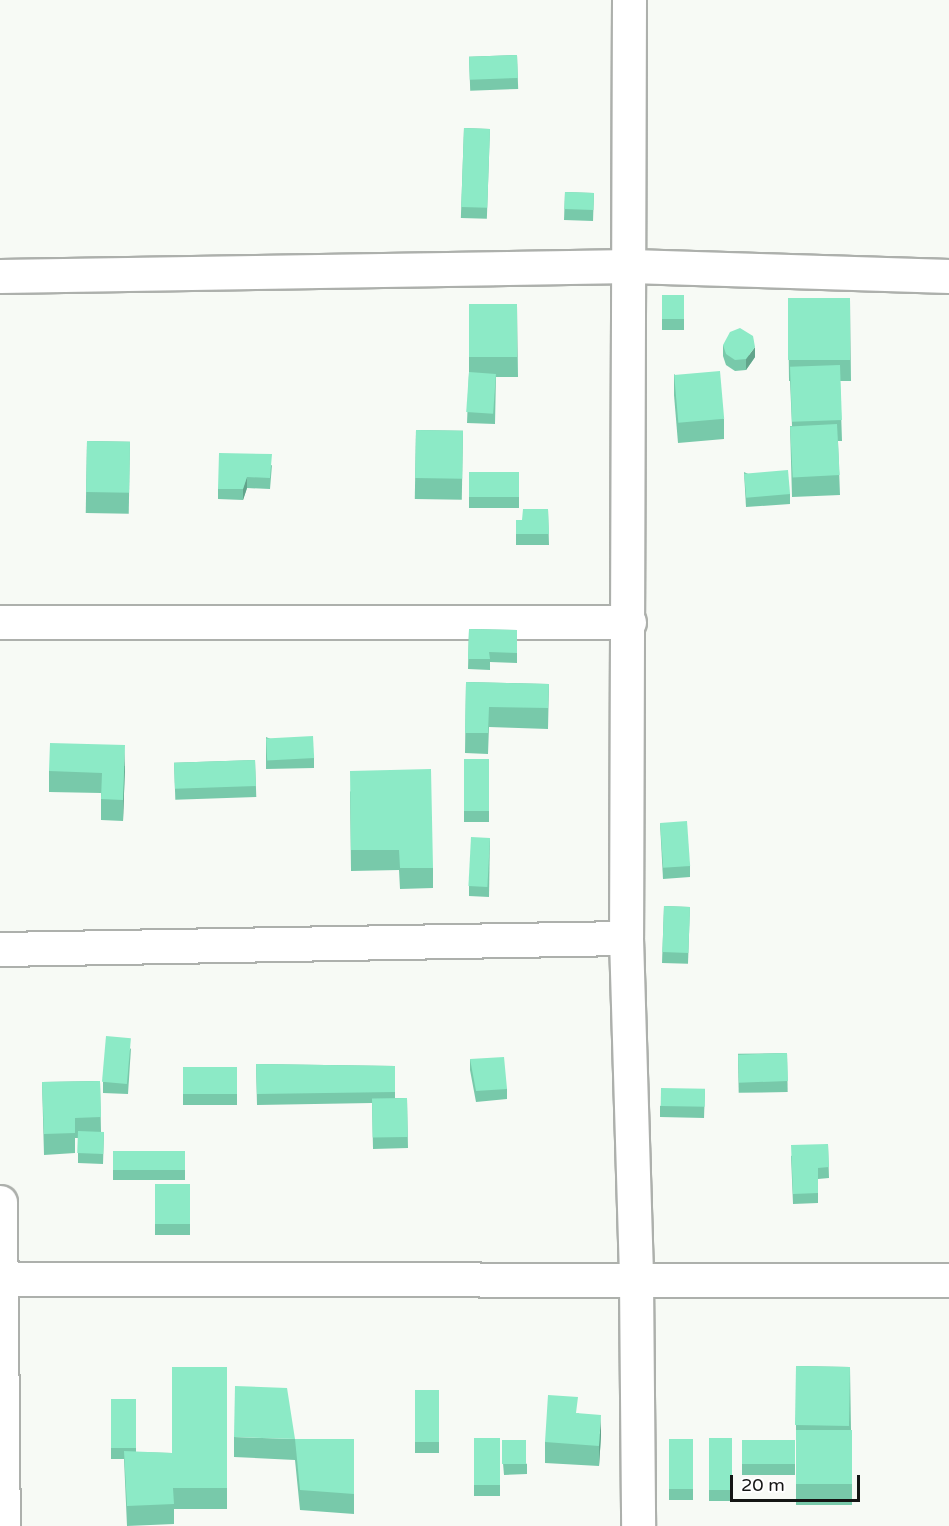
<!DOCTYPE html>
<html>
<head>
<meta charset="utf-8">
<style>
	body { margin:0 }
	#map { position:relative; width:949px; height:1526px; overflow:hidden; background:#f7faf5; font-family:"Varela Round",sans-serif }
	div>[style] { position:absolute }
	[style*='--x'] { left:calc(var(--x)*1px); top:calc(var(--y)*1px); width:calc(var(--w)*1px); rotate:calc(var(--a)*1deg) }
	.roads { filter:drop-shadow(2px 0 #adb0ac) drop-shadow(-2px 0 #adb0ac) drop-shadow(0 2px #adb0ac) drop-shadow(0 -2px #adb0ac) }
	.minor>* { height:33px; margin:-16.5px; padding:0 16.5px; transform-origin:16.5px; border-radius:16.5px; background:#fff }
	.wall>* { inset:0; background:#78c9aa; transform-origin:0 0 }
	.shaded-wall>* { inset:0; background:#62a48b }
	.building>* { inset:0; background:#8ceac6; transform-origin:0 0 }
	span { translate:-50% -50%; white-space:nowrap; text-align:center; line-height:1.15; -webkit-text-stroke:4.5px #fff; paint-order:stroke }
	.scale { position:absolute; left:730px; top:1475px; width:130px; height:27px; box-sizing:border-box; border:3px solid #141514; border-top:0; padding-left:8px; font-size:18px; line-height:21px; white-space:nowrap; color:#141514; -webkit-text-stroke:4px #fff; paint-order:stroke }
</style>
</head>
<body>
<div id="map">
	<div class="roads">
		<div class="minor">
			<div style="--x:629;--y:0;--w:938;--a:90.18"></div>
			<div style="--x:626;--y:938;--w:342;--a:88.3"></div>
			<div style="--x:636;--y:1280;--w:246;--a:89.5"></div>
			<div style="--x:0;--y:276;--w:631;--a:-0.91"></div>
			<div style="--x:631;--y:266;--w:318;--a:1.8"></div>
			<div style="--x:0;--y:622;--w:629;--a:0"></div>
			<div style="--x:0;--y:949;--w:626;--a:-1.01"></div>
			<div style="--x:0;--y:1202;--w:324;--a:89.5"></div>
			<div style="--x:0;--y:1279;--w:949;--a:0.06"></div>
		</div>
	</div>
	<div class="wall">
		<div style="left:517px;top:55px;width:34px;height:48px;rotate:88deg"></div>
		<div style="left:464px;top:128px;width:26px;height:90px;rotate:2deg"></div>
		<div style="left:565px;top:192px;width:29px;height:28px;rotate:2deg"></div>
		<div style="left:662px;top:295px;width:22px;height:35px"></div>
		<div style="clip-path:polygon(788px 298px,850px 298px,851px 381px,840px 381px,842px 441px,838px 441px,840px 495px,792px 497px,790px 426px,792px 426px,790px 381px,789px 381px)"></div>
		<div style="clip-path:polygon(469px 304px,517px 304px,518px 377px,496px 377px,495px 424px,467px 423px,469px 372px)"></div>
		<div style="clip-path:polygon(723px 345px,755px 357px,746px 370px,735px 371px,726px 365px,723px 356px)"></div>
		<div style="clip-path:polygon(674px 374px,724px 419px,724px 439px,678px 443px,674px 395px)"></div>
		<div style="left:416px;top:430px;width:47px;height:69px;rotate:1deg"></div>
		<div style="left:87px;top:441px;width:43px;height:72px;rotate:1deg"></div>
		<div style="clip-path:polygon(272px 465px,270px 489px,247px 488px,243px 500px,218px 499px,218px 489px)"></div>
		<div style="left:469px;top:472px;width:50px;height:36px"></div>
		<div style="clip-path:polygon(744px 472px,790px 494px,790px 504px,746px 507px)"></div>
		<div style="clip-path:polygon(548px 509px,549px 545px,516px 545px,516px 520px,522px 520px)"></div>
		<div style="clip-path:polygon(469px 629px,517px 630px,517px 663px,490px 662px,490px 670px,468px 669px)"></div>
		<div style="clip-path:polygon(466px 682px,549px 684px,548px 729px,489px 727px,488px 754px,465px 753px)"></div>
		<div style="clip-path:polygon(266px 737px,314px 758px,314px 768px,266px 769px)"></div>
		<div style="left:464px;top:759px;width:25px;height:63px"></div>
		<div style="left:255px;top:760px;width:37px;height:81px;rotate:88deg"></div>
		<div style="clip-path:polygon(125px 766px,123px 821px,101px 820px,101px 793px,49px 792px,49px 771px)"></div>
		<div style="clip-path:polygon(350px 791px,433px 868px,433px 888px,400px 889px,399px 870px,351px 871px)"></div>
		<div style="clip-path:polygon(660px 823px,690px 866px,690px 877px,663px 879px)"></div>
		<div style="clip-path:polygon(490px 838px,489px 897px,469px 896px,469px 886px)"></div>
		<div style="left:664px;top:906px;width:26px;height:57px;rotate:2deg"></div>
		<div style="clip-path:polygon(131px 1048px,128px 1094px,103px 1093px,103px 1082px)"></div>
		<div style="left:787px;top:1053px;width:39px;height:49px;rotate:89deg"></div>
		<div style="clip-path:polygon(470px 1059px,507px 1089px,507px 1099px,476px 1102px,470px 1070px)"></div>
		<div style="clip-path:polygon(256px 1064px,395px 1066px,395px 1098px,407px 1098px,408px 1148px,373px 1149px,372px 1103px,257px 1105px)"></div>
		<div style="left:183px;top:1067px;width:54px;height:38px"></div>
		<div style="clip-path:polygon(100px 1081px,101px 1132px,104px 1132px,103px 1164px,78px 1163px,78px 1138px,75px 1138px,75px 1153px,44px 1155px,42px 1082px)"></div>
		<div style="clip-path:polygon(705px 1089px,704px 1118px,660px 1117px,660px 1106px)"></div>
		<div style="clip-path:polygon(828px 1144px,829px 1178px,818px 1179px,818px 1203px,793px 1204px,791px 1156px)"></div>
		<div style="left:113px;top:1151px;width:72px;height:29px"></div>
		<div style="left:155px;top:1184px;width:35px;height:51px"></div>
		<div style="clip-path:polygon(796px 1366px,850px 1367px,851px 1430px,852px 1430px,852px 1505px,796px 1505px)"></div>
		<div style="clip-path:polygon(227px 1367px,227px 1509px,174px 1509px,174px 1524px,127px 1526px,124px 1459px,111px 1459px,111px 1399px,136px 1399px,136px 1452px,172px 1453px)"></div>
		<div style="left:415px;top:1390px;width:24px;height:63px"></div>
		<div style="clip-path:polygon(578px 1413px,601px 1435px,599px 1466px,545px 1463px,545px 1442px)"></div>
		<div style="clip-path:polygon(234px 1437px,295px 1439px,354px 1439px,354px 1514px,300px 1510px,295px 1460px,234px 1457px)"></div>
		<div style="left:474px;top:1438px;width:26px;height:58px"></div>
		<div style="left:709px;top:1438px;width:23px;height:63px"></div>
		<div style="left:669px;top:1439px;width:24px;height:61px"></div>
		<div style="left:742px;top:1440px;width:53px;height:35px"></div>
		<div style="clip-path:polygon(502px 1451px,527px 1464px,527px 1474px,504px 1475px)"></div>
	</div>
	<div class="shaded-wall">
		<div style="clip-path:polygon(755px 347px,755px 357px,746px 370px,746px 359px)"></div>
		<div style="clip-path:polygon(247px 477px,247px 488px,243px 500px,243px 489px)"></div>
		<div style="clip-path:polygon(125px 745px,125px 766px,123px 821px,123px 800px)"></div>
		<div style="clip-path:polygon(601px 1415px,601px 1435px,599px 1466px,599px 1446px)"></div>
	</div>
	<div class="building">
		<div style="left:517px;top:55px;width:23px;height:48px;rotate:88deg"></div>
		<div style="left:464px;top:128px;width:26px;height:79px;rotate:2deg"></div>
		<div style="left:565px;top:192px;width:29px;height:17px;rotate:2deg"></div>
		<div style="left:662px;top:295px;width:22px;height:24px"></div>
		<div style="left:788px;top:298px;width:62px;height:62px"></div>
		<div style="left:469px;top:304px;width:48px;height:53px"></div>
		<div style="clip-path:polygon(740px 328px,753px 336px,755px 347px,746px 359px,735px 360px,726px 354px,723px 345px,730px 332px)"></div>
		<div style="left:840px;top:365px;width:55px;height:50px;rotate:88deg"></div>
		<div style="left:720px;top:371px;width:48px;height:46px;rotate:85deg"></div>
		<div style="left:469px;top:372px;width:27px;height:40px;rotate:4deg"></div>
		<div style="left:837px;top:424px;width:51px;height:47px;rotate:87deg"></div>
		<div style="left:416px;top:430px;width:47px;height:48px;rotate:1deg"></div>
		<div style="left:87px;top:441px;width:43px;height:51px;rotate:1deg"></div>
		<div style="clip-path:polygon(219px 453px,272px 454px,270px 478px,247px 477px,243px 489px,218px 489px)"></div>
		<div style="left:788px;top:470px;width:24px;height:44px;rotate:85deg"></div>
		<div style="left:469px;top:472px;width:50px;height:25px"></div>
		<div style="clip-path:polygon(523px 509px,548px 509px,549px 534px,516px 534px,516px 520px,522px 520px)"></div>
		<div style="clip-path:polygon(469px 629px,517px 630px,517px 653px,489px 652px,490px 659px,468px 659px)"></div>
		<div style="clip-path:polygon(466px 682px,549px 684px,548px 708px,489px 707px,488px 733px,465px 733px)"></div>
		<div style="left:313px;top:736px;width:22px;height:47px;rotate:87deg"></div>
		<div style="clip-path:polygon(50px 743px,125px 745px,123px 800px,101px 799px,102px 773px,49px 771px)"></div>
		<div style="left:464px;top:759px;width:25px;height:52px"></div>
		<div style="left:255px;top:760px;width:26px;height:81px;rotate:88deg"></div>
		<div style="clip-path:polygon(431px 769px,433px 868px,400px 868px,399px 850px,351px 850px,350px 771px)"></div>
		<div style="left:687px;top:821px;width:45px;height:27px;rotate:86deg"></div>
		<div style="left:471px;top:837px;width:19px;height:49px;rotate:3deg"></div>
		<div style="left:664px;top:906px;width:26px;height:46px;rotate:2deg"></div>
		<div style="left:106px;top:1036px;width:25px;height:46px;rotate:5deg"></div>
		<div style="left:787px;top:1053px;width:28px;height:49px;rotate:88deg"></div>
		<div style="clip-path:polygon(504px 1057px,507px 1089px,476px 1091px,470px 1059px)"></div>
		<div style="clip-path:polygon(256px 1064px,395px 1066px,395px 1092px,257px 1094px)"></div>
		<div style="left:183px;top:1067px;width:54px;height:27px"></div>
		<div style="clip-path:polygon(100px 1081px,101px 1117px,75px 1118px,75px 1133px,44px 1134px,42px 1082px)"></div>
		<div style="left:661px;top:1088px;width:44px;height:18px;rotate:1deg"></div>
		<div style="left:407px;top:1098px;width:39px;height:35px;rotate:89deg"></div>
		<div style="left:78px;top:1131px;width:26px;height:22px;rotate:2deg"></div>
		<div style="clip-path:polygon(828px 1144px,829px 1167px,818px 1168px,818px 1193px,793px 1194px,791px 1145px)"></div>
		<div style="left:113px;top:1151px;width:72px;height:19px"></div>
		<div style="left:155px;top:1184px;width:35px;height:40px"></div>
		<div style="left:796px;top:1366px;width:54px;height:59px;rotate:1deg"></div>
		<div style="clip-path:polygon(172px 1367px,227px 1367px,227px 1488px,173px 1488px,174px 1504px,127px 1506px,124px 1451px,172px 1453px)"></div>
		<div style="clip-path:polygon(235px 1386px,287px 1388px,295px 1439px,234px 1437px)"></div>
		<div style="left:415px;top:1390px;width:24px;height:52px"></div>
		<div style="clip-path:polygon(548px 1395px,578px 1397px,576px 1413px,601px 1415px,599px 1446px,545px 1442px)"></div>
		<div style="left:111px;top:1399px;width:25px;height:49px"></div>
		<div style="left:796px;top:1430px;width:56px;height:54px"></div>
		<div style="left:474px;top:1438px;width:26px;height:47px"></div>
		<div style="left:709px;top:1438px;width:23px;height:52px"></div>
		<div style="clip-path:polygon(295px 1439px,354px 1439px,354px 1494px,300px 1490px)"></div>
		<div style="left:669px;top:1439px;width:24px;height:50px"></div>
		<div style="left:502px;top:1440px;width:24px;height:24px"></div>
		<div style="left:742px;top:1440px;width:53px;height:24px"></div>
	</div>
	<div class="scale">20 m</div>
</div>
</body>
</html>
